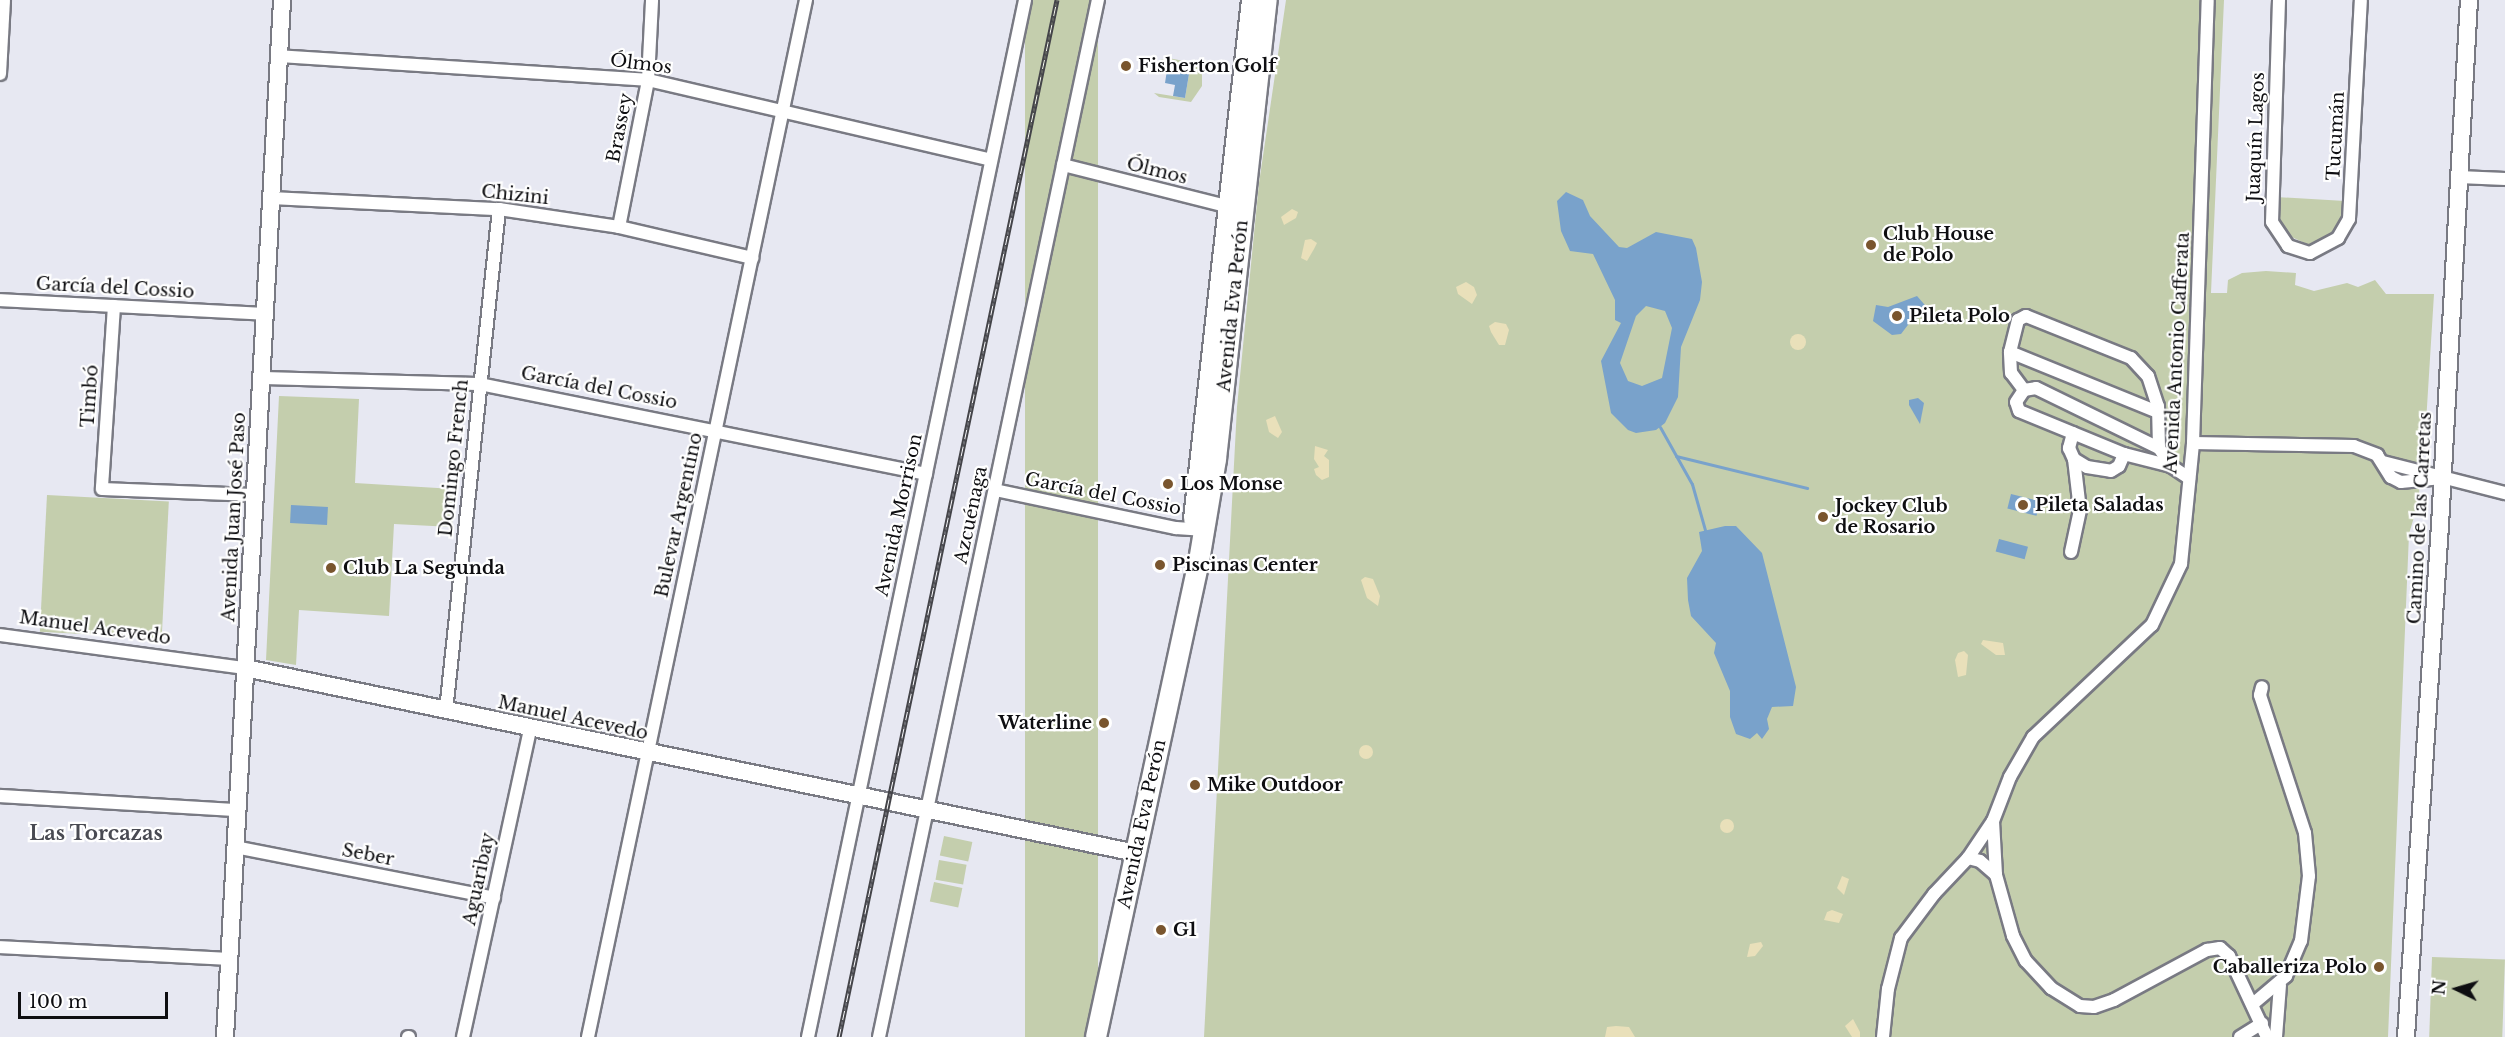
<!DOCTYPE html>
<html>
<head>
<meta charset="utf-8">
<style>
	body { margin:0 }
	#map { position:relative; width:2505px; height:1037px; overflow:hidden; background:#e7e8f2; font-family:"Libre Baskerville",serif }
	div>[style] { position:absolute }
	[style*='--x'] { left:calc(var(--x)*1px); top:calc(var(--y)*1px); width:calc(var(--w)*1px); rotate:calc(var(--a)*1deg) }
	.green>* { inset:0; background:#c4cead; transform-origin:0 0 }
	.sand>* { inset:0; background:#e9e0ba }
	.round { border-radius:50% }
	.water>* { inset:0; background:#79a2cb; transform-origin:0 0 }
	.stream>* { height:3px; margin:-1.5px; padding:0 1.5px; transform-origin:1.5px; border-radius:1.5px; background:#79a2cb }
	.roads { filter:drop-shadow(2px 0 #797a83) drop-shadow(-2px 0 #797a83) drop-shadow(0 2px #797a83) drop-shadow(0 -2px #797a83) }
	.street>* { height:12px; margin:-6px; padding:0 6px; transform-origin:6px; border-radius:6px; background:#fff }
	.secondary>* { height:16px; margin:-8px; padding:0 8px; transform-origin:8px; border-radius:8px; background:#fff }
	.primary>* { height:20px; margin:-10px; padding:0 10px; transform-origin:10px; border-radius:10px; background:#fff }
	.rail>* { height:5px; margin-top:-2.5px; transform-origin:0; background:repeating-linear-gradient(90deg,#fff 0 9px,#444449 0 18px); box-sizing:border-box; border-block:2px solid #444449 }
	.dots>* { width:16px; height:16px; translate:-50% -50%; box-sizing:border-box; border:3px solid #fff; border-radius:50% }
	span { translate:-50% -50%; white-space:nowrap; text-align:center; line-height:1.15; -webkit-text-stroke:4.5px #fff; paint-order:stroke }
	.street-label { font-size:18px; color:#0e0e11 }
	.poi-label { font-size:18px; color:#0e0e11; font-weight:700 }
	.left { translate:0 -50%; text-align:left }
	.right { translate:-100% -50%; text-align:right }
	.neighbourhood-label { font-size:20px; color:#494a52; font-weight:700 }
	.north { position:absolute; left:2427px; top:959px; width:60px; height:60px; -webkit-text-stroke:4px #fff; paint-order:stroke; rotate:275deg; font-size:16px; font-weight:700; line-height:24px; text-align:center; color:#0e0e11 }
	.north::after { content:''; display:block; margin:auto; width:21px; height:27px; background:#0e0e11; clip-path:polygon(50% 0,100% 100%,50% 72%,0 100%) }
	.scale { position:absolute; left:18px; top:992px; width:150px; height:27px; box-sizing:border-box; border:3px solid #0e0e11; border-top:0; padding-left:8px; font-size:18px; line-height:21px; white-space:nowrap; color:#0e0e11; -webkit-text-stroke:4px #fff; paint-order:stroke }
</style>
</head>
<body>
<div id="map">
	<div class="green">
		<div style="left:1025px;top:0;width:73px;height:1059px"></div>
		<div style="clip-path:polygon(1286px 0,2224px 0,2211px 293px,2227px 293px,2228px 280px,2242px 273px,2266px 271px,2296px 273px,2295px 285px,2314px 291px,2347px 283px,2358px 287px,2375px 280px,2386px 294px,2434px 294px,2424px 455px,2420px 460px,2419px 500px,2409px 534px,2388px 1037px,1204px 1037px,1237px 407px,1259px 183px)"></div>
		<div style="clip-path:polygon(1168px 58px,1195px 63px,1202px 70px,1202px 86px,1191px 102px,1159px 97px,1154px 93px,1185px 98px,1189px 74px,1164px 70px,1165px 61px,1160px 60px)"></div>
		<div style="clip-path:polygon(2276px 197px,2345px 201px,2345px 214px,2333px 236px,2309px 245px,2285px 234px,2278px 223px)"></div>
		<div style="clip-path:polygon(279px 396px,359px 399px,355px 483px,454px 489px,452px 527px,394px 524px,389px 616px,299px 610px,296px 665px,266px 660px)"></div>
		<div style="left:47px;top:495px;width:122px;height:137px;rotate:3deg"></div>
		<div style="left:944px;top:836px;width:29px;height:20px;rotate:12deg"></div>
		<div style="left:939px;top:860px;width:28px;height:20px;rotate:10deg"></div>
		<div style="left:934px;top:882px;width:29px;height:20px;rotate:12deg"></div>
		<div style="left:2432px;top:957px;width:73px;height:80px;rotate:2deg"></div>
	</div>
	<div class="sand">
		<div style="clip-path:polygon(1292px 209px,1298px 212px,1296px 218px,1284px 225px,1281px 217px)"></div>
		<div style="clip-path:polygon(1311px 239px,1317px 243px,1314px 249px,1307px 261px,1301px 258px,1305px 240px)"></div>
		<div style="clip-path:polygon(1466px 282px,1474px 287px,1477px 295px,1472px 304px,1458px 294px,1456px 287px)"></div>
		<div style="clip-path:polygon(1495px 322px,1506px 324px,1509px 330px,1505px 345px,1499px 345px,1491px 332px,1489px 326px)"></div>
		<div class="round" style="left:1790px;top:334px;width:16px;height:16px"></div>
		<div style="clip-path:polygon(1275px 416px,1282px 432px,1278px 438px,1269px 432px,1266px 420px)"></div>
		<div style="clip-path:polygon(1315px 446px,1328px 450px,1324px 456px,1329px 460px,1329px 477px,1322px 480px,1316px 475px,1314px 469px,1319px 467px,1314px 459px)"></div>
		<div style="clip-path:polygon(1365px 577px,1373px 579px,1380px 596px,1378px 606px,1367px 598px,1361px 580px)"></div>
		<div style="clip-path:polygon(1983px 640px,2003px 643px,2005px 655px,1996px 655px,1981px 644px)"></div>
		<div style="clip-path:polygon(1964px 651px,1968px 655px,1966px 675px,1958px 677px,1955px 660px,1958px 653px)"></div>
		<div class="round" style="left:1359px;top:745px;width:14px;height:14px"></div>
		<div class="round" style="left:1720px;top:819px;width:14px;height:14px"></div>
		<div style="clip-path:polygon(1842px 876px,1849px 879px,1844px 895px,1837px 888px)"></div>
		<div style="clip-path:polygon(1832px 910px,1843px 914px,1839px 923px,1824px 920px,1827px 912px)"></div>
		<div style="clip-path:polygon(1761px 942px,1763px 946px,1755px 956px,1747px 957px,1750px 944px)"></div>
		<div style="clip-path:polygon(1853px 1019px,1860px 1032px,1860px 1037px,1852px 1037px,1845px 1026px)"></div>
		<div style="clip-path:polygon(1616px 1026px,1629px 1027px,1635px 1037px,1605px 1037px,1607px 1027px)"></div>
	</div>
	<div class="water">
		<div style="clip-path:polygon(1167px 70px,1189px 74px,1185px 98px,1173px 96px,1175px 85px,1165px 83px)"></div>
		<div style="clip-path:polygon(evenodd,1566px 192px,1583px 200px,1590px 216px,1619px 247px,1627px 248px,1656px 232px,1692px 239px,1696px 248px,1702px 282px,1700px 300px,1681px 347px,1678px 397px,1665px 423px,1656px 430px,1636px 433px,1628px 430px,1611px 413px,1601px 361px,1621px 323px,1615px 320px,1615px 300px,1593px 254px,1570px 251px,1561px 231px,1557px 201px,1566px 192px,1646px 306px,1665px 311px,1672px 328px,1662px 378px,1642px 386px,1628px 381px,1620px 363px,1636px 316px,1646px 306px)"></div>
		<div style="clip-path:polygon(1917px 296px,1931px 312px,1911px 321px,1901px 334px,1892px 335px,1873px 321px,1876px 305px,1888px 307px)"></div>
		<div style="clip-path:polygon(1918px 398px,1924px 403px,1920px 424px,1909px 405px,1909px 400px)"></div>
		<div style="left:2011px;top:494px;width:30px;height:15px;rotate:14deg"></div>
		<div style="left:291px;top:505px;width:37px;height:18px;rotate:3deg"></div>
		<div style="clip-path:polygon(1725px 526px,1736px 526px,1762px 553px,1796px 687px,1793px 706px,1772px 707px,1767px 719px,1769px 729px,1762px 739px,1757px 733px,1750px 739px,1736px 734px,1730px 717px,1730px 691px,1714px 653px,1716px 643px,1691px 616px,1688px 600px,1687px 578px,1702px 551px,1699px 532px)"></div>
		<div style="left:1999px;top:539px;width:30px;height:13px;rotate:15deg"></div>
	</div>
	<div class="stream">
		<div style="--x:1660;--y:427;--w:65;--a:60.7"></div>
		<div style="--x:1692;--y:484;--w:48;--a:74.2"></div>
		<div style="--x:1676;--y:456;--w:135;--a:13.7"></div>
	</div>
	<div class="roads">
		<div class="street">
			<div style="--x:2279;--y:0;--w:222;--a:91.8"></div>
			<div style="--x:2272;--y:222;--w:29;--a:56"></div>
			<div style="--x:2288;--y:246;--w:23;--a:18"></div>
			<div style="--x:2310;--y:253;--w:32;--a:-28"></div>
			<div style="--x:2338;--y:238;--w:22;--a:-60"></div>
			<div style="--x:2349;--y:219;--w:219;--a:-86.9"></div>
			<div style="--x:278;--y:56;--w:371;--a:3.7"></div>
			<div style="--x:648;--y:80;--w:352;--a:13.1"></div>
			<div style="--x:0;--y:74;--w:74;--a:-86.9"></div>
			<div style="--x:1063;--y:165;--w:176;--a:14.1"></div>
			<div style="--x:2459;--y:177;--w:46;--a:2.5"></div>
			<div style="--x:271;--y:198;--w:228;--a:2.8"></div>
			<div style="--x:499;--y:209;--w:121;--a:8.5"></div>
			<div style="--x:619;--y:227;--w:137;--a:13.1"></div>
			<div style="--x:619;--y:227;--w:150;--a:-78.8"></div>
			<div style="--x:648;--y:80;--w:80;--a:-87.1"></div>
			<div style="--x:0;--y:300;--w:264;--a:3"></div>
			<div style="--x:114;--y:306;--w:183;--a:93.8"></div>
			<div style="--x:102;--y:489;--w:152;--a:2.3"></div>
			<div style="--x:2010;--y:352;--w:160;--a:22.1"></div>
			<div style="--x:261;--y:378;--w:219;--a:1.6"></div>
			<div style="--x:480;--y:384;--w:455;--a:11.4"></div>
			<div style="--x:2024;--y:390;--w:21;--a:-127"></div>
			<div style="--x:2011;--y:373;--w:21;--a:-93"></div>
			<div style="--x:2010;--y:352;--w:33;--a:-76"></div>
			<div style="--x:2018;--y:320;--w:9;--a:-27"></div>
			<div style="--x:2026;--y:316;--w:113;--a:21.8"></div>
			<div style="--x:2131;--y:358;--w:25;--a:47"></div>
			<div style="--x:2148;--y:376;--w:32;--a:72"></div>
			<div style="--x:2158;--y:406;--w:42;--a:88.6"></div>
			<div style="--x:2073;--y:433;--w:16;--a:105"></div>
			<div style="--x:2069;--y:448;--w:12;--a:66"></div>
			<div style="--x:2074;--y:459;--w:15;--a:32"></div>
			<div style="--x:2087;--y:467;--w:24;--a:9"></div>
			<div style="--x:2111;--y:471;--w:9;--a:-32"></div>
			<div style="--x:2119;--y:466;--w:13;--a:-67"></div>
			<div style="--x:2193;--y:443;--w:161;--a:1.1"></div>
			<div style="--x:2354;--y:446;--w:25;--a:21"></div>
			<div style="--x:2377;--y:455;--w:26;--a:58"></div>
			<div style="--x:2391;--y:477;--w:11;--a:27"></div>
			<div style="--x:2401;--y:482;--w:41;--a:-5.6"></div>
			<div style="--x:2383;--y:462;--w:126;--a:14.3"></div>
			<div style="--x:2171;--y:466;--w:49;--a:-165.7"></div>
			<div style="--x:2124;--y:454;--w:113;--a:-157.7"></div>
			<div style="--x:2019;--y:411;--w:9;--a:-108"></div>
			<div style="--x:2016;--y:402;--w:14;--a:-56"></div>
			<div style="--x:2024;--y:390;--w:12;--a:-9"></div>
			<div style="--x:2036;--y:388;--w:137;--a:26"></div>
			<div style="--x:2159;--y:448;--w:22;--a:56"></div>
			<div style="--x:2171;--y:466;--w:22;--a:34"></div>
			<div style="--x:995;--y:490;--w:185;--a:11.9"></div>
			<div style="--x:1176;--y:528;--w:29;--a:4"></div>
			<div style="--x:2071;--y:552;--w:43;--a:-77.9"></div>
			<div style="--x:2080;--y:510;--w:51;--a:-96.7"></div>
			<div style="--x:0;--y:635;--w:247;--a:7.7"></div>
			<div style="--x:446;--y:711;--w:505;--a:-83.97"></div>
			<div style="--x:0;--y:796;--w:237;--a:3.4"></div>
			<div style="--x:1993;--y:821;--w:54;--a:86.8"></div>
			<div style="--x:1996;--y:875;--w:63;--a:74.4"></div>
			<div style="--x:2013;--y:936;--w:28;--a:63"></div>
			<div style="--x:2026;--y:961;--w:37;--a:47"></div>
			<div style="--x:2051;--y:988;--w:34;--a:32"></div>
			<div style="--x:2080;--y:1006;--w:14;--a:4"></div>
			<div style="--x:2094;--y:1007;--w:21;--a:-19"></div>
			<div style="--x:2114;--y:1000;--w:106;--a:-28.3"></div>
			<div style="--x:2207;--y:950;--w:13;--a:-9"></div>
			<div style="--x:2220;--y:948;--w:12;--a:42"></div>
			<div style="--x:2229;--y:956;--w:89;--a:64.9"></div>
			<div style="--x:235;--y:847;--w:264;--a:11.1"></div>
			<div style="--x:1968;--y:858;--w:12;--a:14"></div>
			<div style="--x:1980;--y:861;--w:21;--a:41"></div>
			<div style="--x:0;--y:947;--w:229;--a:3"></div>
			<div style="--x:2254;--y:1003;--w:42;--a:-40.2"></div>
			<div style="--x:2286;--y:976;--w:38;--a:-67"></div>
			<div style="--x:2301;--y:941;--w:65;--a:-83"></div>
			<div style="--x:2309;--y:876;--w:43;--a:-95.3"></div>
			<div style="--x:2305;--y:833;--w:145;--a:-108.1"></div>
			<div style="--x:2260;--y:695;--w:8;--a:-76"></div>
			<div style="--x:408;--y:1037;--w:1;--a:0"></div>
			<div style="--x:463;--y:1037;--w:315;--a:-77.7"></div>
			<div style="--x:588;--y:1037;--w:1060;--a:-78.13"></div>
			<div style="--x:808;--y:1037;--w:1059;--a:-78.18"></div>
			<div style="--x:879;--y:1037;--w:1060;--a:-78.08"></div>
			<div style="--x:1883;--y:1037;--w:48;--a:-84.1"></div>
			<div style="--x:1888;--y:989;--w:53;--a:-75.7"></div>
			<div style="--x:1901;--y:938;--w:55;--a:-53.1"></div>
			<div style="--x:1934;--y:894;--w:50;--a:-46.6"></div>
			<div style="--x:1968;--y:858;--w:45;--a:-56"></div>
			<div style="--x:1993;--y:821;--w:47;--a:-68.9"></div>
			<div style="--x:2010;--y:777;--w:46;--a:-60.1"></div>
			<div style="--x:2033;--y:737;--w:163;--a:-43.3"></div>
			<div style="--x:2152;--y:625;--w:68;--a:-64.6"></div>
			<div style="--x:2181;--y:564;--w:122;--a:-84.3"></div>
			<div style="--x:2193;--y:443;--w:443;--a:-88.1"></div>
			<div style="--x:2240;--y:1037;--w:26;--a:-32"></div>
			<div style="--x:2276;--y:1037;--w:52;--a:-85.6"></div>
		</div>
		<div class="secondary">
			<div style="--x:245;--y:668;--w:910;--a:11.73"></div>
			<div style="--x:225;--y:1037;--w:1039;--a:-86.85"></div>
			<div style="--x:2406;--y:1037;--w:513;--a:-86.2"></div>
			<div style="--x:2440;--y:525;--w:526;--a:-86.84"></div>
		</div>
		<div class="primary">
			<div style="--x:1194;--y:519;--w:522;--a:-83.62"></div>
			<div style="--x:1096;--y:1037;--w:481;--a:-77.8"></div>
			<div style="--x:1198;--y:567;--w:109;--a:-80.5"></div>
			<div style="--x:1216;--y:459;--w:462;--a:-83.7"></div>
		</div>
	</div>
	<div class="rail">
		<div style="--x:839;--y:1037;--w:1060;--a:-78.13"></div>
	</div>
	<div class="dots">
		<div style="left:1126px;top:66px;background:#79552e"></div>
		<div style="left:1871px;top:245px;background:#79552e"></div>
		<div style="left:1897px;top:316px;background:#79552e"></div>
		<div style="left:1168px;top:484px;background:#79552e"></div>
		<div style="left:2023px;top:505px;background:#79552e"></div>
		<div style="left:1823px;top:517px;background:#79552e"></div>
		<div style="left:1160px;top:565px;background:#79552e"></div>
		<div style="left:331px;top:568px;background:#79552e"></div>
		<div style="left:1104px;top:723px;background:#79552e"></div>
		<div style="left:1195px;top:785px;background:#79552e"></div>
		<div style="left:1161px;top:930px;background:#79552e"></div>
		<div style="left:2379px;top:967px;background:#79552e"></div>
	</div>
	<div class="street-label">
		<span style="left:641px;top:64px;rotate:7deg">Ólmos</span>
		<span style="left:620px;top:128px;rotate:-79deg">Brassey</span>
		<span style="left:2336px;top:136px;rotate:-87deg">Tucumán</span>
		<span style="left:2256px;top:137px;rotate:-88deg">Juaquín Lagos</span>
		<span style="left:1157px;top:171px;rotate:14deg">Ólmos</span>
		<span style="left:515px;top:195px;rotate:6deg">Chizini</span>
		<span style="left:115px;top:288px;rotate:3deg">García del Cossio</span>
		<span style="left:1233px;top:306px;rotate:-84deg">Avenida Eva Perón</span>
		<span style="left:2177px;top:353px;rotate:-87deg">Avenida Antonio Cafferata</span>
		<span style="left:599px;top:388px;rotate:11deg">García del Cossio</span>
		<span style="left:90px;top:396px;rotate:-86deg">Timbó</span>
		<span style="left:454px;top:458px;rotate:-84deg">Domingo French</span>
		<span style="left:1103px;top:494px;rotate:11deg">García del Cossio</span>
		<span style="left:679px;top:515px;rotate:-78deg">Bulevar Argentino</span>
		<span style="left:899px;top:515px;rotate:-78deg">Avenida Morrison</span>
		<span style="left:971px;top:515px;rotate:-78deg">Azcuénaga</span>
		<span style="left:234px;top:517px;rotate:-87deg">Avenida Juan José Paso</span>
		<span style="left:2420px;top:518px;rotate:-87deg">Camino de las Carretas</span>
		<span style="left:95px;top:628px;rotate:8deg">Manuel Acevedo</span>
		<span style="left:573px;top:718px;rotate:12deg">Manuel Acevedo</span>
		<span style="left:1142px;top:824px;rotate:-78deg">Avenida Eva Perón</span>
		<span style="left:368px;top:855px;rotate:11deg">Seber</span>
		<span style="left:479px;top:879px;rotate:-78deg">Aguaribay</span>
	</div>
	<div class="poi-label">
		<span class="left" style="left:1138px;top:66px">Fisherton Golf</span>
		<span class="left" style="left:1883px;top:245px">Club House<br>de Polo</span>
		<span class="left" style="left:1909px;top:316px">Pileta Polo</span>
		<span class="left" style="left:1180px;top:484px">Los Monse</span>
		<span class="left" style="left:2035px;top:505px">Pileta Saladas</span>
		<span class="left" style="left:1835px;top:517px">Jockey Club<br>de Rosario</span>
		<span class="left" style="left:1172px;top:565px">Piscinas Center</span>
		<span class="left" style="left:343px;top:568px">Club La Segunda</span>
		<span class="right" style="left:1092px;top:723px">Waterline</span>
		<span class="left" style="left:1207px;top:785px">Mike Outdoor</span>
		<span class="left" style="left:1173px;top:930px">G1</span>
		<span class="right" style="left:2367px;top:967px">Caballeriza Polo</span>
	</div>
	<div class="neighbourhood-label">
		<span style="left:96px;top:833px">Las Torcazas</span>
	</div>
	<div class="north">N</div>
	<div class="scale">100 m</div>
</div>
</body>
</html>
